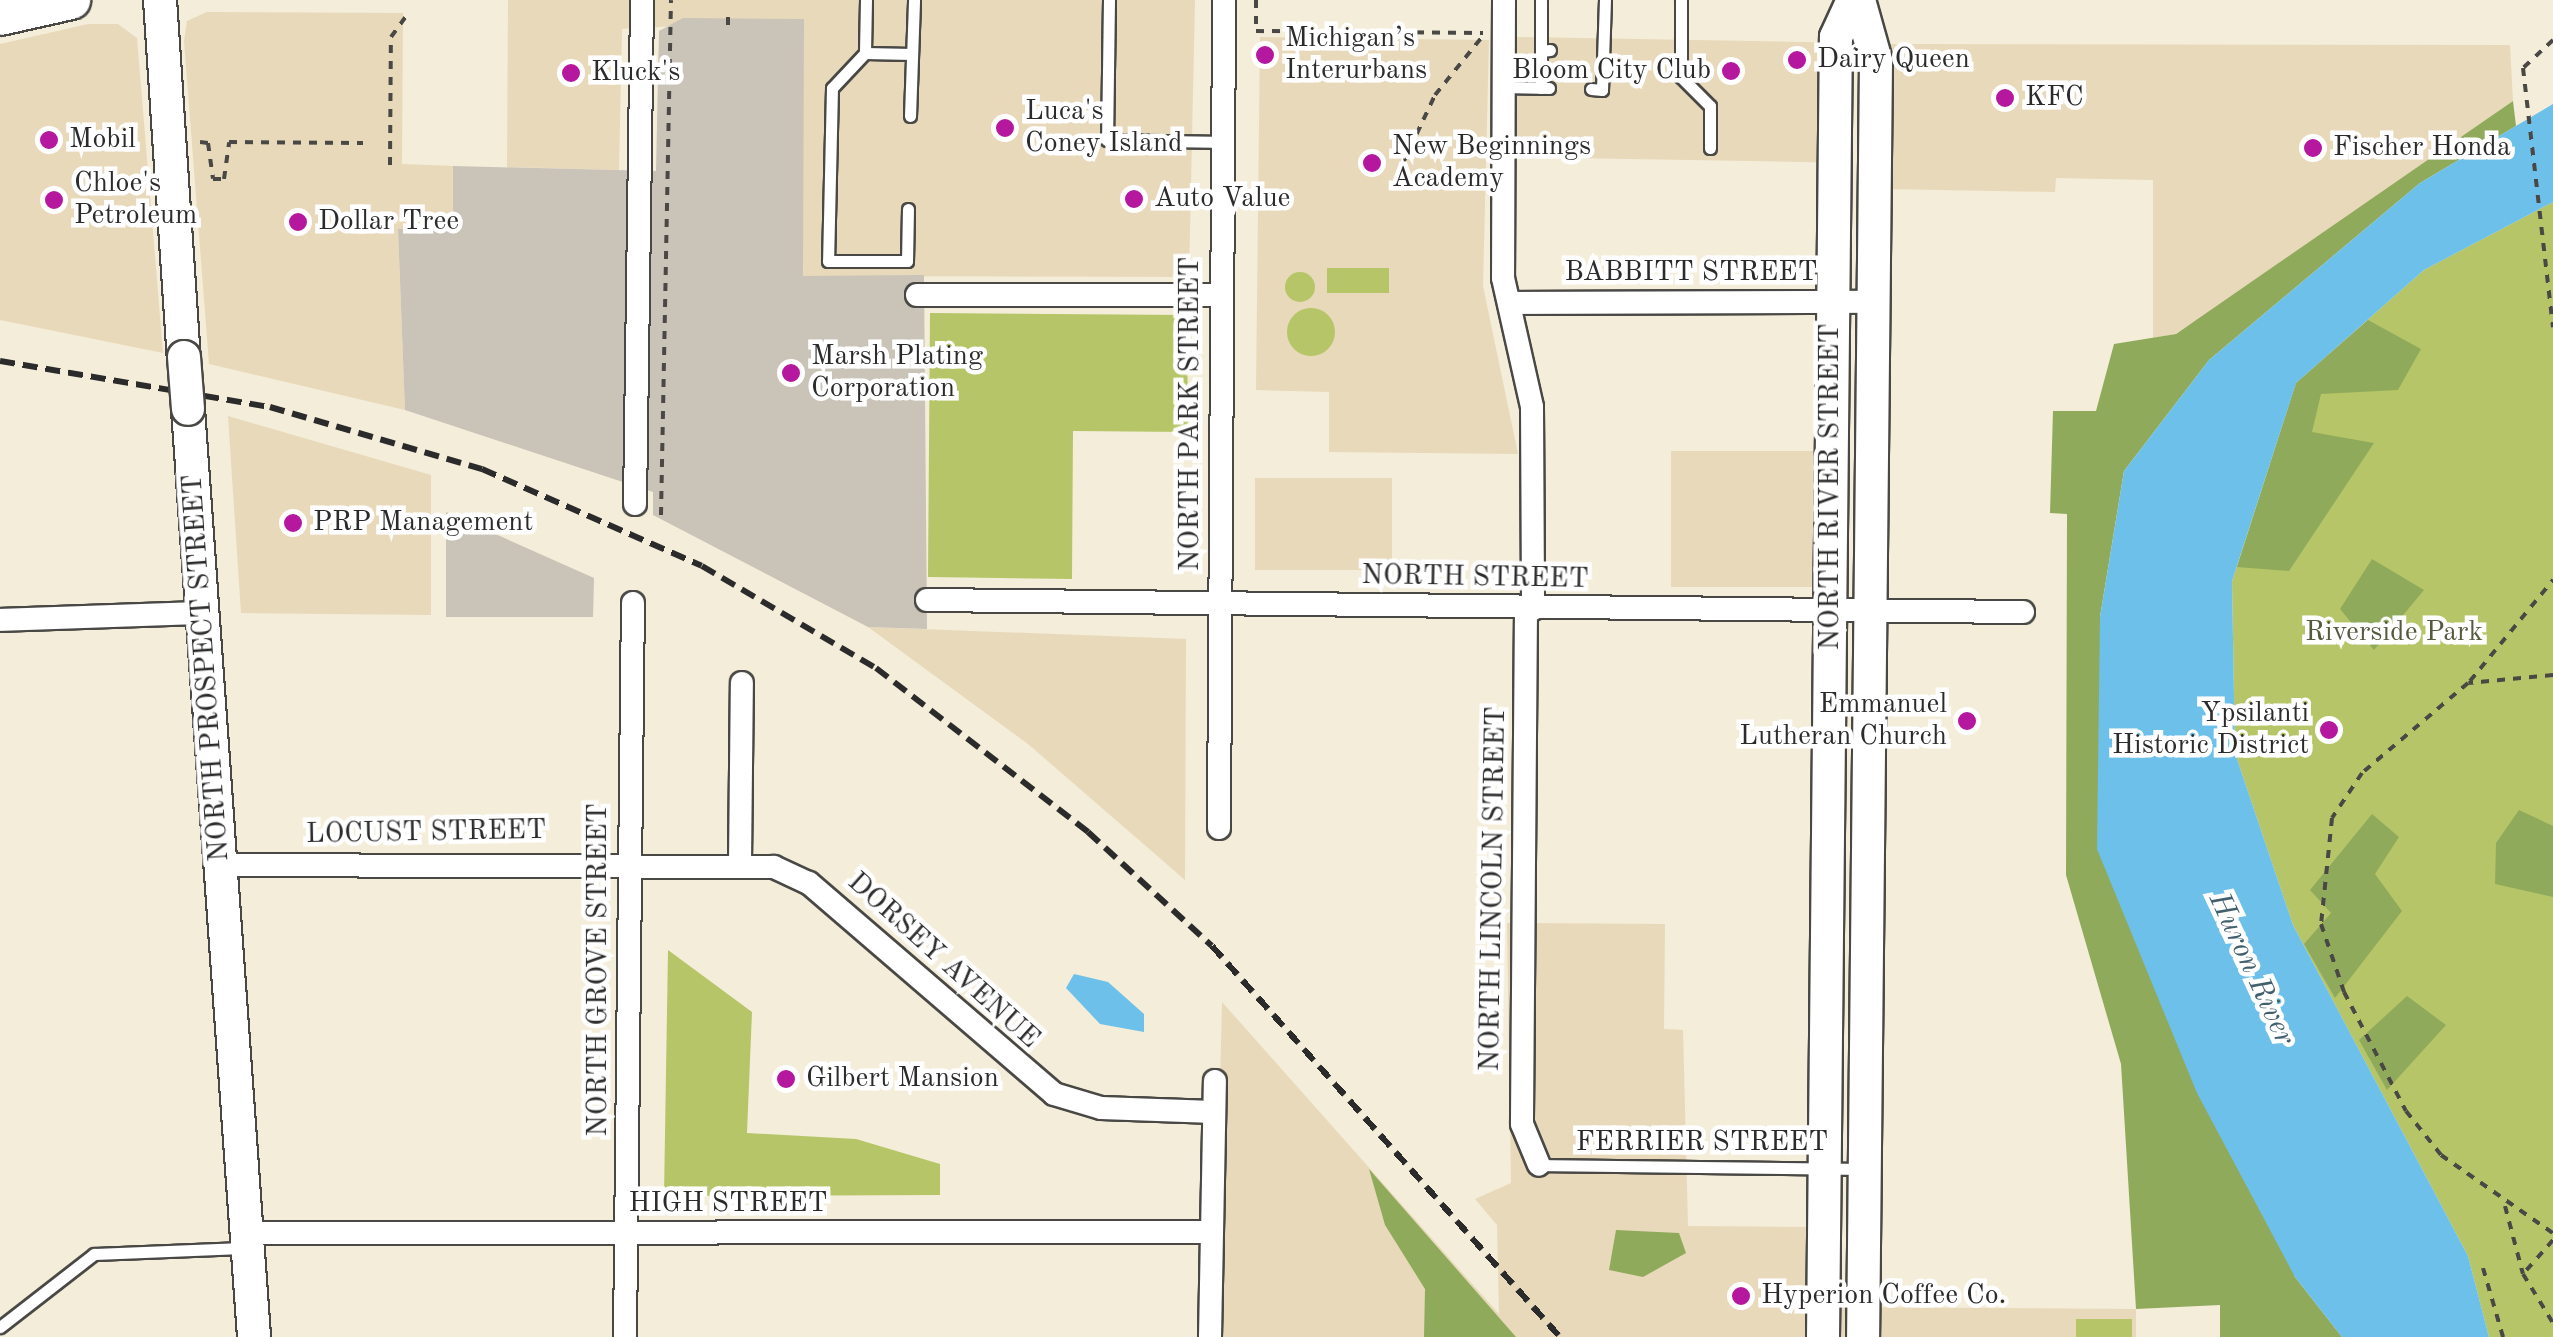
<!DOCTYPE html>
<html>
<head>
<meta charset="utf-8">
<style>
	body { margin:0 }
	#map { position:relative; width:2553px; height:1337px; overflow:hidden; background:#f4edd9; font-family:"Old Standard TT",serif }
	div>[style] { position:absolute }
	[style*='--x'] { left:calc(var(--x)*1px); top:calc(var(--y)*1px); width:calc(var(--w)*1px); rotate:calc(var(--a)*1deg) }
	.built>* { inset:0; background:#e8d9ba; transform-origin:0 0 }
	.industrial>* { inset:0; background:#c9c3b8 }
	.green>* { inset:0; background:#b6c567; transform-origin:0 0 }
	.round { border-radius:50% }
	.forest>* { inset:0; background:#90aa5c }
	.water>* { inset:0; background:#6dc0e9 }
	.path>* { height:4px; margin-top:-2px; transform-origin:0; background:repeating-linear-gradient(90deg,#494845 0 8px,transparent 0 16px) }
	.roads { filter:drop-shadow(2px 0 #494845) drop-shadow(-2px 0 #494845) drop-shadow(0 2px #494845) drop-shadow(0 -2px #494845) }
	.lane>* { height:11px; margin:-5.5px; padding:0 5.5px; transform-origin:5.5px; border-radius:5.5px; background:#fff }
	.street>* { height:22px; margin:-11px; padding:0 11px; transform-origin:11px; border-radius:11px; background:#fff }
	.secondary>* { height:32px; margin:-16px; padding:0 16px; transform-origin:16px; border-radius:16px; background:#fff }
	.primary>* { height:38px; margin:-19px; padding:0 19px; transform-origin:19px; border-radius:19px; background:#fff }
	.rail>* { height:6px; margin-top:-3px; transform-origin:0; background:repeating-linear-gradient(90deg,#2b2b2b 0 15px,transparent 0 23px) }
	.bridges { filter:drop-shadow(2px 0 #494845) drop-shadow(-2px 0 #494845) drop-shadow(0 2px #494845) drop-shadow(0 -2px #494845) }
	.secondary-bridge>* { height:32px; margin:-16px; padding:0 16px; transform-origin:16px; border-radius:16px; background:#fff }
	.dots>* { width:28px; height:28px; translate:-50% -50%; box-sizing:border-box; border:5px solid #fff; border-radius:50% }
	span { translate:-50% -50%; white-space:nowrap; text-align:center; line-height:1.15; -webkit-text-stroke:9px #fff; paint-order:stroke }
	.poi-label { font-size:28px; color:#2b2b2b }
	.left { translate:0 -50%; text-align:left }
	.right { translate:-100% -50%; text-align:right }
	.street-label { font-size:28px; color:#2b2b2b }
	.park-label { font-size:28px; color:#55593d }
	.water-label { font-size:30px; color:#425f6e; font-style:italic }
</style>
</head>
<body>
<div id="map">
	<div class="built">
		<div style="clip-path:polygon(508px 0,1195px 0,1189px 277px,803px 276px,803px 19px,622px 29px,619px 170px,507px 167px)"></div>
		<div style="clip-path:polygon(207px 12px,403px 13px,402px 164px,453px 166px,453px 230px,398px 230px,405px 410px,209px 364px,184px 41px,187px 21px)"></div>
		<div style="clip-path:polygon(88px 24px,118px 24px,137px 38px,163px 353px,0 320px,0 44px)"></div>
		<div style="clip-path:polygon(1260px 37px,1489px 40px,1483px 286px,1518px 454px,1329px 452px,1329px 392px,1256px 390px)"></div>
		<div style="left:1517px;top:37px;width:310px;height:120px;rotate:1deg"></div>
		<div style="clip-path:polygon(1890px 44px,2510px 45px,2513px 101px,2257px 282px,2175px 334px,2153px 338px,2153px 180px,2056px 178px,2055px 192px,1887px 189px)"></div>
		<div style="clip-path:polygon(228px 416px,431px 475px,431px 615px,241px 613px)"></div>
		<div style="left:1671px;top:451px;width:150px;height:136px"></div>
		<div style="left:1255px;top:478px;width:137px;height:92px"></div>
		<div style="clip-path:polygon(868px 627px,1186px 639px,1185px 880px,1028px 744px)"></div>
		<div style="clip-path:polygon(1507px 923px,1665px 924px,1664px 1029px,1683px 1030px,1688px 1226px,1812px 1227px,1813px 1307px,2136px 1309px,2136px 1337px,1214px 1337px,1222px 1002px,1499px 1314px,1497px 1225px,1475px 1199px,1511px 1183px)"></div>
	</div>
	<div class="industrial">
		<div style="clip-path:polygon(683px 18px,804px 19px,803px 276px,924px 275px,927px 629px,868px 627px,653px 515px,653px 492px,405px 410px,398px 229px,453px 230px,453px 166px,656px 171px,659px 31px)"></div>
		<div style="clip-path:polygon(446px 512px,594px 578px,593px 617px,446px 617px)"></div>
	</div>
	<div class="green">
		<div style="clip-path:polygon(2553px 202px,2553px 1337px,2489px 1337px,2468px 1256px,2293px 925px,2235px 753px,2232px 581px,2296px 383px,2424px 270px)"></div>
		<div style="left:1327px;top:268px;width:62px;height:25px"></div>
		<div class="round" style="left:1285px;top:272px;width:30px;height:30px"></div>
		<div class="round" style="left:1287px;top:308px;width:48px;height:48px"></div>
		<div style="clip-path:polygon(930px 313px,1187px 315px,1188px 432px,1073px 431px,1072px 579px,928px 577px)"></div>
		<div style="clip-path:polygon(668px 950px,752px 1012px,747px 1133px,856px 1139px,940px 1164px,940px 1195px,664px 1196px)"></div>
		<div style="left:2076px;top:1319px;width:56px;height:18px"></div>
	</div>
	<div class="forest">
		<div style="clip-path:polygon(2513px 101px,2516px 126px,2420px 183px,2209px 360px,2124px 471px,2100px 617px,2295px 1277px,2342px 1337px,2220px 1337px,2220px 1305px,2136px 1309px,2121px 1064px,2066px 875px,2067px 514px,2050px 513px,2053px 411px,2096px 411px,2114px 344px,2176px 334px)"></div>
		<div style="clip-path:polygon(2368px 320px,2421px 349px,2398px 390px,2321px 394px,2312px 432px,2374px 443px,2289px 571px,2237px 567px,2296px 383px)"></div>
		<div style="clip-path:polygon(2372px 559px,2424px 590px,2374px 650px,2340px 609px)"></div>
		<div style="clip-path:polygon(2519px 810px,2553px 826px,2553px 897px,2495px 884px,2496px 843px)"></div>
		<div style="clip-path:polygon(2372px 814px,2399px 837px,2375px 874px,2402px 911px,2335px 998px,2304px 944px,2331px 913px,2310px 890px)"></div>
		<div style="clip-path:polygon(2407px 996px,2446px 1025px,2387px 1090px,2359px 1040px)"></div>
		<div style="clip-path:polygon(1369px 1169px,1516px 1337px,1424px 1337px,1425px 1289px,1385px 1225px)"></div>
		<div style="clip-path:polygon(1616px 1230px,1679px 1233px,1686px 1253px,1643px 1277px,1609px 1270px)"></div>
	</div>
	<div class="water">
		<div style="clip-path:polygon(2553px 104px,2553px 202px,2424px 270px,2296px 383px,2232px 581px,2235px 753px,2293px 925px,2468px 1256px,2489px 1337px,2342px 1337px,2295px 1277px,2197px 1093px,2097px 849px,2100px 617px,2124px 471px,2209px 360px,2420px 183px)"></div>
		<div style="clip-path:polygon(1074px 974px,1108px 982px,1144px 1014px,1144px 1032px,1100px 1024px,1066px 988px)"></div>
	</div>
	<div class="path">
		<div style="--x:1256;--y:0;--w:31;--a:90"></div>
		<div style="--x:1256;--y:31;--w:227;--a:0.5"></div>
		<div style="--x:728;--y:17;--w:13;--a:90"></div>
		<div style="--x:2553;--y:40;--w:41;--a:137"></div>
		<div style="--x:2523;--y:68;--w:261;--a:83.4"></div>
		<div style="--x:200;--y:142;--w:8;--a:7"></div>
		<div style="--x:208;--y:143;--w:36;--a:82"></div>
		<div style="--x:213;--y:179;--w:11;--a:0"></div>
		<div style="--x:224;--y:179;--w:37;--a:-82"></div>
		<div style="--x:229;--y:142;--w:134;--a:0.4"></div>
		<div style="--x:1403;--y:163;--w:75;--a:-64.8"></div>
		<div style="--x:1435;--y:95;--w:75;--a:-51"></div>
		<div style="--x:390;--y:165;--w:128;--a:-89.6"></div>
		<div style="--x:391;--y:37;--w:29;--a:-54"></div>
		<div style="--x:661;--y:515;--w:515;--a:-88.89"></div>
		<div style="--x:2553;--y:675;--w:85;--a:174.6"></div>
		<div style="--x:2468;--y:683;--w:139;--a:139.7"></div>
		<div style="--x:2362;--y:773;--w:54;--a:123.7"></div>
		<div style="--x:2332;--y:818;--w:107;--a:95.9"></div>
		<div style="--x:2321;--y:924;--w:72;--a:71.3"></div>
		<div style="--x:2344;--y:992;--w:134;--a:62.5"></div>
		<div style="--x:2406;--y:1111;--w:56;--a:51.5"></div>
		<div style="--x:2441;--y:1155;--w:136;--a:34.9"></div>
		<div style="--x:2470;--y:681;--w:131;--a:-50.6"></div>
		<div style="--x:2505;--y:1206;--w:70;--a:75.2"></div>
		<div style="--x:2553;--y:1240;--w:45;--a:131.4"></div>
		<div style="--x:2523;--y:1274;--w:57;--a:58.5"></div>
		<div style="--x:2483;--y:1268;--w:72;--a:73.8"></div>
	</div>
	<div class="roads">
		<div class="lane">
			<div style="--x:866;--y:0;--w:53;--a:91.1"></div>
			<div style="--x:865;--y:53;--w:48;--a:133.3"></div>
			<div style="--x:832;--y:88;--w:173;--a:91.3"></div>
			<div style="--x:828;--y:261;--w:79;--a:0"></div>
			<div style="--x:907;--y:261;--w:52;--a:-88.9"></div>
			<div style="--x:1109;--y:0;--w:140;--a:90.8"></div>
			<div style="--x:1107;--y:140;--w:115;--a:1"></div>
			<div style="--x:1541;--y:0;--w:51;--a:90"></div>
			<div style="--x:1541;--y:51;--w:9;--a:-6"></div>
			<div style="--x:1681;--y:0;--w:77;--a:90"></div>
			<div style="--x:1681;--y:77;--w:41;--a:45"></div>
			<div style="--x:1710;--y:106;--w:42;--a:90"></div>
			<div style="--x:865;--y:53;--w:47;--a:1.2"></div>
			<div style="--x:1503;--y:87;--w:46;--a:1.2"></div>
			<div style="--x:1541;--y:88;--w:37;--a:-90"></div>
			<div style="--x:1591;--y:89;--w:11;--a:5"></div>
			<div style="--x:1602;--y:90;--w:90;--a:-88.1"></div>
			<div style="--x:910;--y:116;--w:116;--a:-88"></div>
			<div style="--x:1539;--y:1165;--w:321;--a:0.7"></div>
			<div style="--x:0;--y:1327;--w:119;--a:-37.8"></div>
			<div style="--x:94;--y:1254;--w:149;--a:-2.3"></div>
		</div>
		<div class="street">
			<div style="--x:1504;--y:0;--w:278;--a:90.2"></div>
			<div style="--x:1503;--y:278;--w:132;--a:77.3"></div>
			<div style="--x:1532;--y:407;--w:202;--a:89.7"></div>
			<div style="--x:917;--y:295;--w:304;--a:0"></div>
			<div style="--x:1510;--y:303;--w:363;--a:-0.2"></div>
			<div style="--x:635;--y:504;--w:504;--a:-89.2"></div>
			<div style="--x:927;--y:600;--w:1096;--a:0.63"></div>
			<div style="--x:1526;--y:609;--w:515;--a:90.45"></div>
			<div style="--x:1522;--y:1124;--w:44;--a:67.5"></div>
			<div style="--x:0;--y:620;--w:202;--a:-2"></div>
			<div style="--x:1219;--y:828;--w:828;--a:-89.65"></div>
			<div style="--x:740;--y:863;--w:180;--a:-89.4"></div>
			<div style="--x:221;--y:865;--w:553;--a:0.21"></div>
			<div style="--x:774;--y:867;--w:38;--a:25"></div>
			<div style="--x:809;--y:883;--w:323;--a:40.7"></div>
			<div style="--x:1054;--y:1094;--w:49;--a:16.6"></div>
			<div style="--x:1101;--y:1108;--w:113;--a:2"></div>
			<div style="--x:247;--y:1233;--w:964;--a:-0.06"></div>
			<div style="--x:625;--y:1337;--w:734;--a:-89.38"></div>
			<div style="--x:1210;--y:1337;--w:256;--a:-88.9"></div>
		</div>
		<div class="secondary">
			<div style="--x:160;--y:0;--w:358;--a:86.2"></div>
			<div style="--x:1859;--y:0;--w:63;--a:74.4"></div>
			<div style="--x:1876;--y:61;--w:1276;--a:90.58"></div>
			<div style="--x:188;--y:409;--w:930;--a:85.93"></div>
			<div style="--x:1823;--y:1337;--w:1300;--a:-89.43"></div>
			<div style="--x:1836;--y:37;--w:41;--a:-65.3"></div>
		</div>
		<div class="primary">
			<div style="--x:0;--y:16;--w:73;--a:-12.7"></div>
		</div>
	</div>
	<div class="rail">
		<div style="--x:0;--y:361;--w:274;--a:9.7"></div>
		<div style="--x:270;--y:407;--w:221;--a:16.3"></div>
		<div style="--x:482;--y:469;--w:240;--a:23.8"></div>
		<div style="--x:702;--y:566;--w:202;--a:30.4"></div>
		<div style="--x:876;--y:668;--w:268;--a:37.7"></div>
		<div style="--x:1088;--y:832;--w:168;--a:42.6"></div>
		<div style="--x:1212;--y:946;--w:523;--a:48.33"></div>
	</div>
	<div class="bridges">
		<div class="secondary-bridge">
			<div style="--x:184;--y:357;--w:52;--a:85.6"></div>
		</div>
	</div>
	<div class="dots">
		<div style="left:1265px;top:55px;background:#b5179e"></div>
		<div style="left:1797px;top:60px;background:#b5179e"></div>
		<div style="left:1731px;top:71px;background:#b5179e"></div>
		<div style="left:571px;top:73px;background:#b5179e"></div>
		<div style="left:2005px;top:98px;background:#b5179e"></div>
		<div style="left:1005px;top:128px;background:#b5179e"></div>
		<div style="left:49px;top:140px;background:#b5179e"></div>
		<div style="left:2313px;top:148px;background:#b5179e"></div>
		<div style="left:1372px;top:163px;background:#b5179e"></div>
		<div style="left:1134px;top:199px;background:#b5179e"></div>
		<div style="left:54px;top:200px;background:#b5179e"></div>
		<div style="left:298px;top:222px;background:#b5179e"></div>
		<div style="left:791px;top:373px;background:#b5179e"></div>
		<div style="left:293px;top:523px;background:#b5179e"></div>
		<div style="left:1967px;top:721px;background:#b5179e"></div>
		<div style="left:2329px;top:730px;background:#b5179e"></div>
		<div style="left:786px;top:1079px;background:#b5179e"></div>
		<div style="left:1741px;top:1296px;background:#b5179e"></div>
	</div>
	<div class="poi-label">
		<span class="left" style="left:1285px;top:55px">Michigan’s<br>Interurbans</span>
		<span class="left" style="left:1817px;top:60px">Dairy Queen</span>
		<span class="right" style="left:1711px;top:71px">Bloom City Club</span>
		<span class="left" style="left:591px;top:73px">Kluck's</span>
		<span class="left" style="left:2025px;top:98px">KFC</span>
		<span class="left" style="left:1025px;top:128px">Luca's<br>Coney Island</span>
		<span class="left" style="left:69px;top:140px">Mobil</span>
		<span class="left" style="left:1392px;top:163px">New Beginnings<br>Academy</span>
		<span class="left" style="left:2333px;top:148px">Fischer Honda</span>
		<span class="left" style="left:74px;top:200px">Chloe's<br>Petroleum</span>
		<span class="left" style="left:1154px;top:199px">Auto Value</span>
		<span class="left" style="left:318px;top:222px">Dollar Tree</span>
		<span class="left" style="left:811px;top:373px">Marsh Plating<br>Corporation</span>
		<span class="left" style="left:313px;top:523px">PRP Management</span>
		<span class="right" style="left:1947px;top:721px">Emmanuel<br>Lutheran Church</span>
		<span class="right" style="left:2309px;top:730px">Ypsilanti<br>Historic District</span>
		<span class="left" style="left:806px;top:1079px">Gilbert Mansion</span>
		<span class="left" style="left:1761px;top:1296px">Hyperion Coffee Co.</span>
	</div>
	<div class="street-label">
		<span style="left:1691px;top:273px">BABBITT STREET</span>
		<span style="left:1191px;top:414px;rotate:-90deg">NORTH PARK STREET</span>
		<span style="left:1831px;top:487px;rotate:-90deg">NORTH RIVER STREET</span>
		<span style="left:1475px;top:578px;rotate:1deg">NORTH STREET</span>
		<span style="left:207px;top:668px;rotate:-94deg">NORTH PROSPECT STREET</span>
		<span style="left:426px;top:833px;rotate:-1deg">LOCUST STREET</span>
		<span style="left:1494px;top:889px;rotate:-89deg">NORTH LINCOLN STREET</span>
		<span style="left:943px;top:961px;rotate:42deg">DORSEY AVENUE</span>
		<span style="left:599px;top:970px;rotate:-90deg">NORTH GROVE STREET</span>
		<span style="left:1702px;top:1143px">FERRIER STREET</span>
		<span style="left:728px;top:1204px">HIGH STREET</span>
	</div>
	<div class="park-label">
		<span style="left:2394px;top:633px">Riverside Park</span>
	</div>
	<div class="water-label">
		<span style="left:2251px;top:969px;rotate:65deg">Huron River</span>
	</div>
</div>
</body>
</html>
